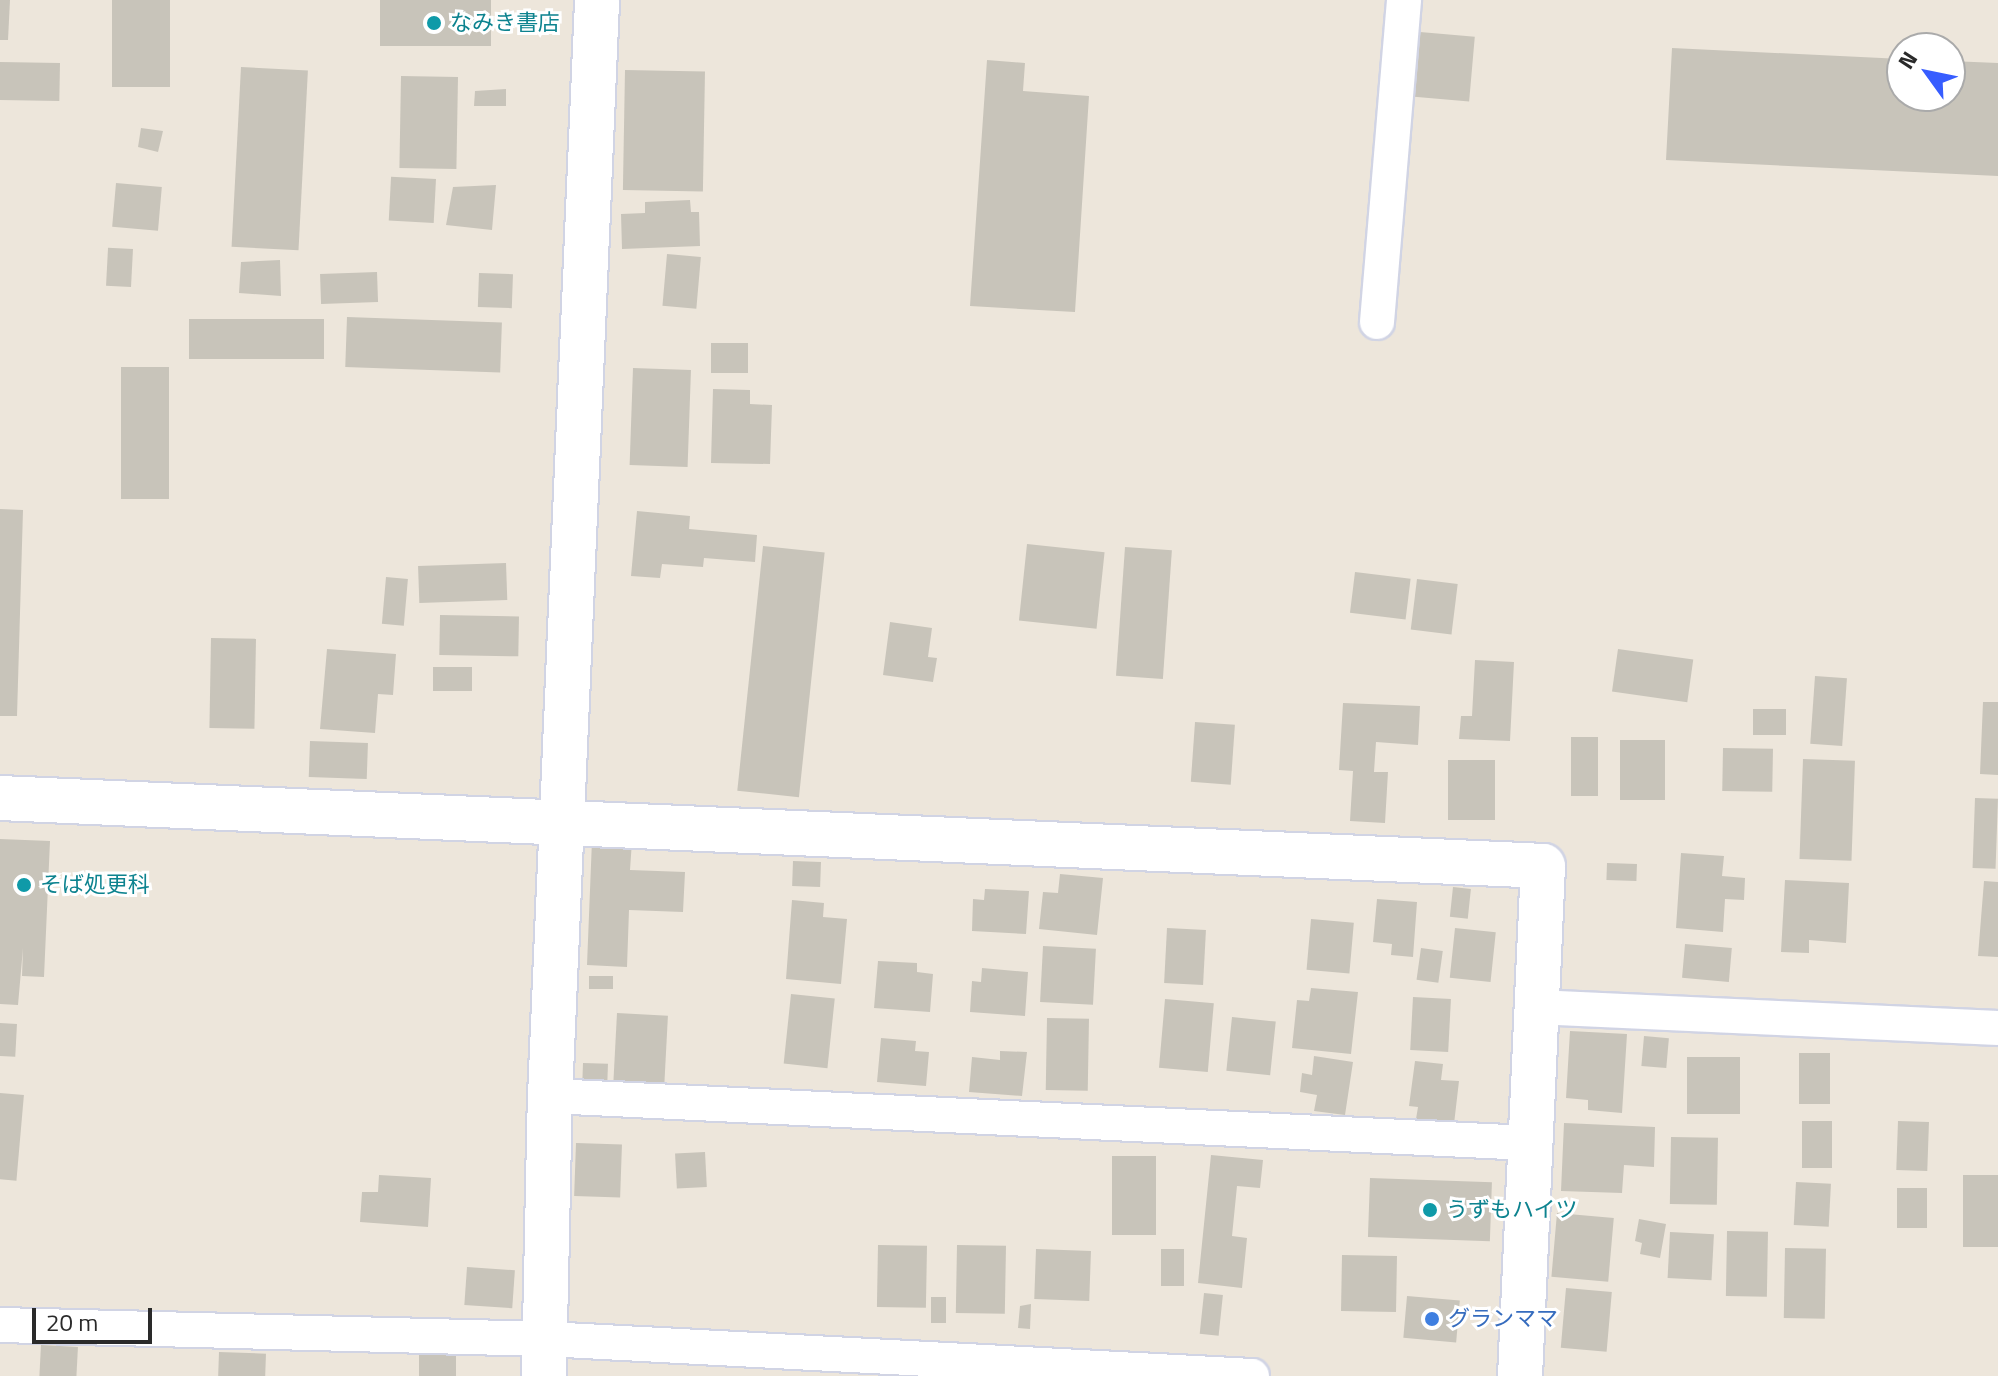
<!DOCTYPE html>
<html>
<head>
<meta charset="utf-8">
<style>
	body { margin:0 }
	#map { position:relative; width:1998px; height:1376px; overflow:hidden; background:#ede6db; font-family:"Titillium Web","Noto Sans JP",sans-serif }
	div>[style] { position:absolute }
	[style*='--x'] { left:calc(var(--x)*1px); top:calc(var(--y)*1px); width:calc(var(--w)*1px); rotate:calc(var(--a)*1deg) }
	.building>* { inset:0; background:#c8c4ba; transform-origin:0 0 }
	.roads { filter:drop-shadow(2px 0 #d1d4e4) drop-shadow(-2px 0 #d1d4e4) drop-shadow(0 2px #d1d4e4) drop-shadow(0 -2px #d1d4e4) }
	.minor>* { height:34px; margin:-17px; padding:0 17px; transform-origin:17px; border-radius:17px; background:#fff }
	.tertiary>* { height:44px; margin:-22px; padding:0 22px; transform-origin:22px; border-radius:22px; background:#fff }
	.dots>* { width:22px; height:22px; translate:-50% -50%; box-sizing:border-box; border:4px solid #fff; border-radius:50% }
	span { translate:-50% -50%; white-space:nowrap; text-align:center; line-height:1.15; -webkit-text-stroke:6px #fff; paint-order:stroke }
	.culture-label { font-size:22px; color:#0d838f }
	.left { translate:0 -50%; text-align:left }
	.shop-label { font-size:22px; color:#366cbe }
	.north { position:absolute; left:1886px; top:32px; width:80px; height:80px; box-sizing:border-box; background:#fff; border:2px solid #aaa; border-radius:50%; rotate:303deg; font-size:22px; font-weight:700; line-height:32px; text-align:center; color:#2a2a2a }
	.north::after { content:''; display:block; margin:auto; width:28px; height:36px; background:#375dff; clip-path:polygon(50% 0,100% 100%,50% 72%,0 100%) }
	.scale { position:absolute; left:32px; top:1308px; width:120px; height:36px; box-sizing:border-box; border:4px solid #2a2a2a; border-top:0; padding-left:10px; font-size:24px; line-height:28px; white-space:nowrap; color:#2a2a2a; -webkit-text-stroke:6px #fff; paint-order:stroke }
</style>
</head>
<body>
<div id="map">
	<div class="building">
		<div style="clip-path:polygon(0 0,10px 0,8px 40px,0 40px)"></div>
		<div style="left:112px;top:0;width:58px;height:87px"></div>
		<div style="left:380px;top:0;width:111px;height:46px"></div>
		<div style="left:1420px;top:32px;width:55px;height:65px;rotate:5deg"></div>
		<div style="clip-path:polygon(1672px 48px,1902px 59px,1902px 96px,1950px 96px,1950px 61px,1998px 63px,1998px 176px,1666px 160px)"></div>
		<div style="clip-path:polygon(987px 60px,1025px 63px,1023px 91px,1089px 96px,1075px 312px,970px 306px)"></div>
		<div style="left:0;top:62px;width:60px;height:38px;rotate:1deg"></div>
		<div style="left:241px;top:67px;width:67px;height:180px;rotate:3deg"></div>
		<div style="left:625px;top:70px;width:80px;height:120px;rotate:1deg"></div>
		<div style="left:458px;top:77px;width:92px;height:57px;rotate:91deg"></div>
		<div style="clip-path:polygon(506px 89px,506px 106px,474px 106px,475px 91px)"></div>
		<div style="clip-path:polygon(141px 128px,163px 131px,158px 152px,138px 147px)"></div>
		<div style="left:436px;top:179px;width:44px;height:45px;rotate:93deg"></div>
		<div style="left:116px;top:183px;width:46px;height:44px;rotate:5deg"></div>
		<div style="clip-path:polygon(496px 185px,492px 230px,446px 225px,453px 187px)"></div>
		<div style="clip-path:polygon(690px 200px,691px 212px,699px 212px,700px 246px,622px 249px,621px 214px,645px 213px,645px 202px)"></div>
		<div style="left:133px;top:249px;width:38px;height:25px;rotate:93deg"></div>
		<div style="left:667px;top:254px;width:34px;height:52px;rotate:5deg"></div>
		<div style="clip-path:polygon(280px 260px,281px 296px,239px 293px,241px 262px)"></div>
		<div style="left:377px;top:272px;width:30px;height:57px;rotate:88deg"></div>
		<div style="left:479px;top:273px;width:34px;height:34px;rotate:2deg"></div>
		<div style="left:347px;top:317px;width:155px;height:50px;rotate:2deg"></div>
		<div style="left:189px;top:319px;width:135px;height:40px"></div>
		<div style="left:711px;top:343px;width:37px;height:30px"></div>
		<div style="left:121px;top:367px;width:48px;height:132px"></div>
		<div style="left:633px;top:368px;width:58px;height:97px;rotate:2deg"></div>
		<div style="clip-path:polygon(713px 389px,750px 390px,750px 404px,772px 405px,770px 464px,711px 463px)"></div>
		<div style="clip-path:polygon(0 509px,23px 510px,17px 716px,0 716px)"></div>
		<div style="clip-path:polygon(637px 511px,690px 516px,689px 529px,757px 535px,755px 562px,704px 558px,703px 567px,662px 564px,660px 578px,631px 576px)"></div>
		<div style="left:1027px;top:544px;width:78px;height:77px;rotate:6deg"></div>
		<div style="left:763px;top:546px;width:62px;height:246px;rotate:6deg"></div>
		<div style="left:1125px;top:547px;width:47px;height:129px;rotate:4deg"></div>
		<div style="left:506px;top:563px;width:37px;height:88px;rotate:88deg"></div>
		<div style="left:1355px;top:572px;width:56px;height:41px;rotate:7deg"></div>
		<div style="left:386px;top:577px;width:22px;height:47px;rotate:5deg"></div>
		<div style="left:1417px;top:579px;width:41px;height:51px;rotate:7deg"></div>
		<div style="left:440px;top:615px;width:79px;height:40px;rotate:1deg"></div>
		<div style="clip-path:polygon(890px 622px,932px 628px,928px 657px,937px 658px,933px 682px,883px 675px)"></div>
		<div style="left:211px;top:638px;width:45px;height:90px;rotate:1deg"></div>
		<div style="clip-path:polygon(327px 649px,396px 654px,393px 695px,378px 694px,375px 733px,320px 729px)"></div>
		<div style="left:1618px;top:649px;width:76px;height:43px;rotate:8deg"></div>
		<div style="clip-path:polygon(1475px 660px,1514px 662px,1510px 741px,1459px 739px,1461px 716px,1472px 716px)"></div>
		<div style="left:433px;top:667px;width:39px;height:24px"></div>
		<div style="left:1815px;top:676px;width:32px;height:68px;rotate:4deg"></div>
		<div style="clip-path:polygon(1983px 702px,1998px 702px,1998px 775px,1980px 774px)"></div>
		<div style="clip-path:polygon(1343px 703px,1420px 706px,1418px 745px,1376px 742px,1374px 772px,1388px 772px,1385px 823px,1350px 821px,1353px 771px,1339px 770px)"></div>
		<div style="left:1753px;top:709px;width:33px;height:26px"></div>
		<div style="left:1195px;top:722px;width:40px;height:60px;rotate:4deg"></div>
		<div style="left:1571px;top:737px;width:27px;height:59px"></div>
		<div style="left:1665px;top:740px;width:60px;height:45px;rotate:90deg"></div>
		<div style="left:310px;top:741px;width:58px;height:36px;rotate:2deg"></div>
		<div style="left:1723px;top:748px;width:50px;height:43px;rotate:1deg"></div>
		<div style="left:1803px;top:759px;width:52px;height:100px;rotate:2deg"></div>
		<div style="left:1448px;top:760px;width:47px;height:60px"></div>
		<div style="left:1975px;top:798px;width:23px;height:70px;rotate:2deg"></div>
		<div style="clip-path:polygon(0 839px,50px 841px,44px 977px,22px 976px,23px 948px,18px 1005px,0 1004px)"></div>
		<div style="clip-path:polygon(592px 840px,632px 841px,630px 870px,685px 872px,683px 912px,629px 910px,627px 967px,587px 965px)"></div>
		<div style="clip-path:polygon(1681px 853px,1724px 856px,1722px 876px,1745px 878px,1744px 900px,1725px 899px,1723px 932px,1676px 928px)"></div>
		<div style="left:793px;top:861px;width:28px;height:25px;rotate:2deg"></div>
		<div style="left:1607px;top:863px;width:30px;height:17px;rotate:2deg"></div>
		<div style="clip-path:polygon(1060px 874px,1103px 878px,1097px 935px,1039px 929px,1043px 892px,1058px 893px)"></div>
		<div style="clip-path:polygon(1785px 880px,1849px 883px,1846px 943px,1809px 940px,1809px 953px,1781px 952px)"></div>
		<div style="clip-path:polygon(1984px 881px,1998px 882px,1998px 957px,1978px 956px)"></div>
		<div style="left:1453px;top:887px;width:18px;height:30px;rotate:6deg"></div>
		<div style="clip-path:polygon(985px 889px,1029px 891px,1026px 934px,972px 931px,973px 899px,984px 900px)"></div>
		<div style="clip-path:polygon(1377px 899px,1417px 902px,1413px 957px,1391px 955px,1392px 944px,1373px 942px)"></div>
		<div style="clip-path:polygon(792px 900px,824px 903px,823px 917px,847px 919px,841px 984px,786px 979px)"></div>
		<div style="left:1311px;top:919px;width:43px;height:51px;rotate:5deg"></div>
		<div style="left:1167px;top:928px;width:39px;height:55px;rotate:3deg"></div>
		<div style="left:1455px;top:928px;width:41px;height:50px;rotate:6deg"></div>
		<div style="left:1685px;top:944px;width:47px;height:34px;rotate:5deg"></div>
		<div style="left:1043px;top:946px;width:53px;height:56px;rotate:3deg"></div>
		<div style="left:1421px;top:948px;width:22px;height:32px;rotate:8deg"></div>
		<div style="clip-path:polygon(878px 961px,917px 963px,917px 972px,933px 974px,930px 1012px,874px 1008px)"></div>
		<div style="clip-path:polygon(982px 968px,1028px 972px,1025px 1016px,970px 1012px,972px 981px,981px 982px)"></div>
		<div style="left:589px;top:976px;width:24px;height:13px"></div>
		<div style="clip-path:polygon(1311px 988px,1358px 992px,1351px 1054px,1292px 1048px,1297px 1000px,1309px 1001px)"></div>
		<div style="left:791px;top:994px;width:44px;height:70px;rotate:6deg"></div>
		<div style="left:1413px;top:997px;width:38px;height:53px;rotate:3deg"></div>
		<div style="left:1165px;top:999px;width:49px;height:69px;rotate:5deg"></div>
		<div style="left:617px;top:1013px;width:51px;height:73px;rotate:3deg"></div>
		<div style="left:1232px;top:1017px;width:44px;height:54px;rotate:6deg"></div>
		<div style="left:1047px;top:1018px;width:42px;height:72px;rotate:1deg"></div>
		<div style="left:0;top:1023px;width:17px;height:33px;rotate:3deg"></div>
		<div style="clip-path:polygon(1570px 1031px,1627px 1034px,1622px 1113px,1588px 1110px,1588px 1100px,1566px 1098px)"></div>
		<div style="left:1644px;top:1036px;width:25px;height:30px;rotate:5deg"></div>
		<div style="clip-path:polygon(881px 1038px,916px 1041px,915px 1051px,929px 1052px,926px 1086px,877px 1082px)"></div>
		<div style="clip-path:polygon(1000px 1051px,1027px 1052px,1022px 1096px,969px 1092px,972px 1057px,1000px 1060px)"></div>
		<div style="left:1799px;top:1053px;width:31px;height:51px"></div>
		<div style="clip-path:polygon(1314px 1056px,1353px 1062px,1345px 1115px,1314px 1111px,1317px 1095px,1300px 1092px,1302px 1073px,1312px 1075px)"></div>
		<div style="left:1687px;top:1057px;width:53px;height:57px"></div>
		<div style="clip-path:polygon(1415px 1061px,1443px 1064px,1441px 1080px,1459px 1081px,1454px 1124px,1416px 1119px,1418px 1107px,1409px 1106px)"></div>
		<div style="left:583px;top:1063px;width:25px;height:22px;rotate:2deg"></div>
		<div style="left:0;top:1093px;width:24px;height:86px;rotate:5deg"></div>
		<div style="left:1802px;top:1121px;width:30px;height:47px"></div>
		<div style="left:1898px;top:1121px;width:31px;height:49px;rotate:2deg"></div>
		<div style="clip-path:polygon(1564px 1123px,1655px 1127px,1654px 1167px,1624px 1165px,1622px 1193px,1561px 1191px)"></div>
		<div style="left:1671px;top:1137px;width:47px;height:67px;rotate:1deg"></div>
		<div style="left:576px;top:1143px;width:46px;height:53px;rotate:2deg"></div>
		<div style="left:705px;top:1152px;width:35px;height:30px;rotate:87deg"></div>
		<div style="clip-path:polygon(1211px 1155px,1263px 1160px,1260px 1188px,1237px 1186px,1232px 1236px,1247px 1238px,1242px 1288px,1198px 1283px)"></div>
		<div style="left:1112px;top:1156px;width:44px;height:79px"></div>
		<div style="clip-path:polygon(379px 1175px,431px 1178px,428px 1227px,360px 1222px,362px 1192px,378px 1192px)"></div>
		<div style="left:1998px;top:1175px;width:72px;height:35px;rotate:90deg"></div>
		<div style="left:1370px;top:1178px;width:122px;height:59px;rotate:2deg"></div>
		<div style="left:1796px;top:1182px;width:35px;height:43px;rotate:3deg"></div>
		<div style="left:1897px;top:1188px;width:30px;height:40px"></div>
		<div style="left:1557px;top:1213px;width:57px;height:64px;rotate:5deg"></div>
		<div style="clip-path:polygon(1639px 1219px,1666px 1224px,1660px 1258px,1640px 1254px,1642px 1243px,1635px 1241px)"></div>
		<div style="left:1727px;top:1231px;width:41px;height:65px;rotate:1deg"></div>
		<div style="left:1670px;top:1232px;width:44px;height:46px;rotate:3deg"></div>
		<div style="left:878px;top:1245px;width:49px;height:62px;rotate:1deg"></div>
		<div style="left:957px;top:1245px;width:49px;height:68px;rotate:1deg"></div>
		<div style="left:1785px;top:1248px;width:41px;height:70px;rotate:1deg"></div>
		<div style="left:1036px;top:1249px;width:55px;height:50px;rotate:2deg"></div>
		<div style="left:1161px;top:1249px;width:23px;height:37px"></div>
		<div style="left:1342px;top:1255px;width:55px;height:56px;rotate:1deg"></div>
		<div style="left:467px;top:1267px;width:48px;height:38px;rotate:4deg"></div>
		<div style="left:1566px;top:1288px;width:46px;height:60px;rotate:5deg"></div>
		<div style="left:1204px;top:1293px;width:19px;height:41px;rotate:6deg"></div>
		<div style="left:1407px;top:1296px;width:53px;height:42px;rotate:5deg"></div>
		<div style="left:931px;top:1297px;width:15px;height:26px"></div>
		<div style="clip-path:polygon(1031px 1304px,1030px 1329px,1018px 1328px,1020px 1306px)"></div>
		<div style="left:41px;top:1345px;width:37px;height:31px;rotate:3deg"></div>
		<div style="left:456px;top:1351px;width:25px;height:37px;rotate:90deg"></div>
		<div style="left:219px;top:1352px;width:47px;height:24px;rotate:2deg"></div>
	</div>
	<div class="roads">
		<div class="minor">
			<div style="--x:1377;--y:322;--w:323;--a:-85.2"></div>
			<div style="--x:1536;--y:1007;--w:462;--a:2.6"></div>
			<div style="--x:550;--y:1096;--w:978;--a:2.75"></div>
			<div style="--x:0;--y:1325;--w:546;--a:1.47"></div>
			<div style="--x:546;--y:1339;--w:707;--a:3"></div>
		</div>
		<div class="tertiary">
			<div style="--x:0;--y:798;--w:1544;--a:2.52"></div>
			<div style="--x:1543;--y:866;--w:511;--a:92.58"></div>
			<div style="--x:544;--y:1376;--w:280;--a:-88.8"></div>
			<div style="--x:550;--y:1096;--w:1097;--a:-87.54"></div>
		</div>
	</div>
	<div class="dots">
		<div style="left:434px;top:23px;background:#0f9aa8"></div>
		<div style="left:24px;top:885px;background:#0f9aa8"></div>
		<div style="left:1430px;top:1210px;background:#0f9aa8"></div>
		<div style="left:1432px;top:1319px;background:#3f7fe0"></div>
	</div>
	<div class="culture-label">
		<span class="left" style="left:450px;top:23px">なみき書店</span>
		<span class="left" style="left:40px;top:885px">そば処更科</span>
		<span class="left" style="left:1446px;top:1210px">うずもハイツ</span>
	</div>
	<div class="shop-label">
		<span class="left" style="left:1448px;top:1319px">グランママ</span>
	</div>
	<div class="north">N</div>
	<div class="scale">20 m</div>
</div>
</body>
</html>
